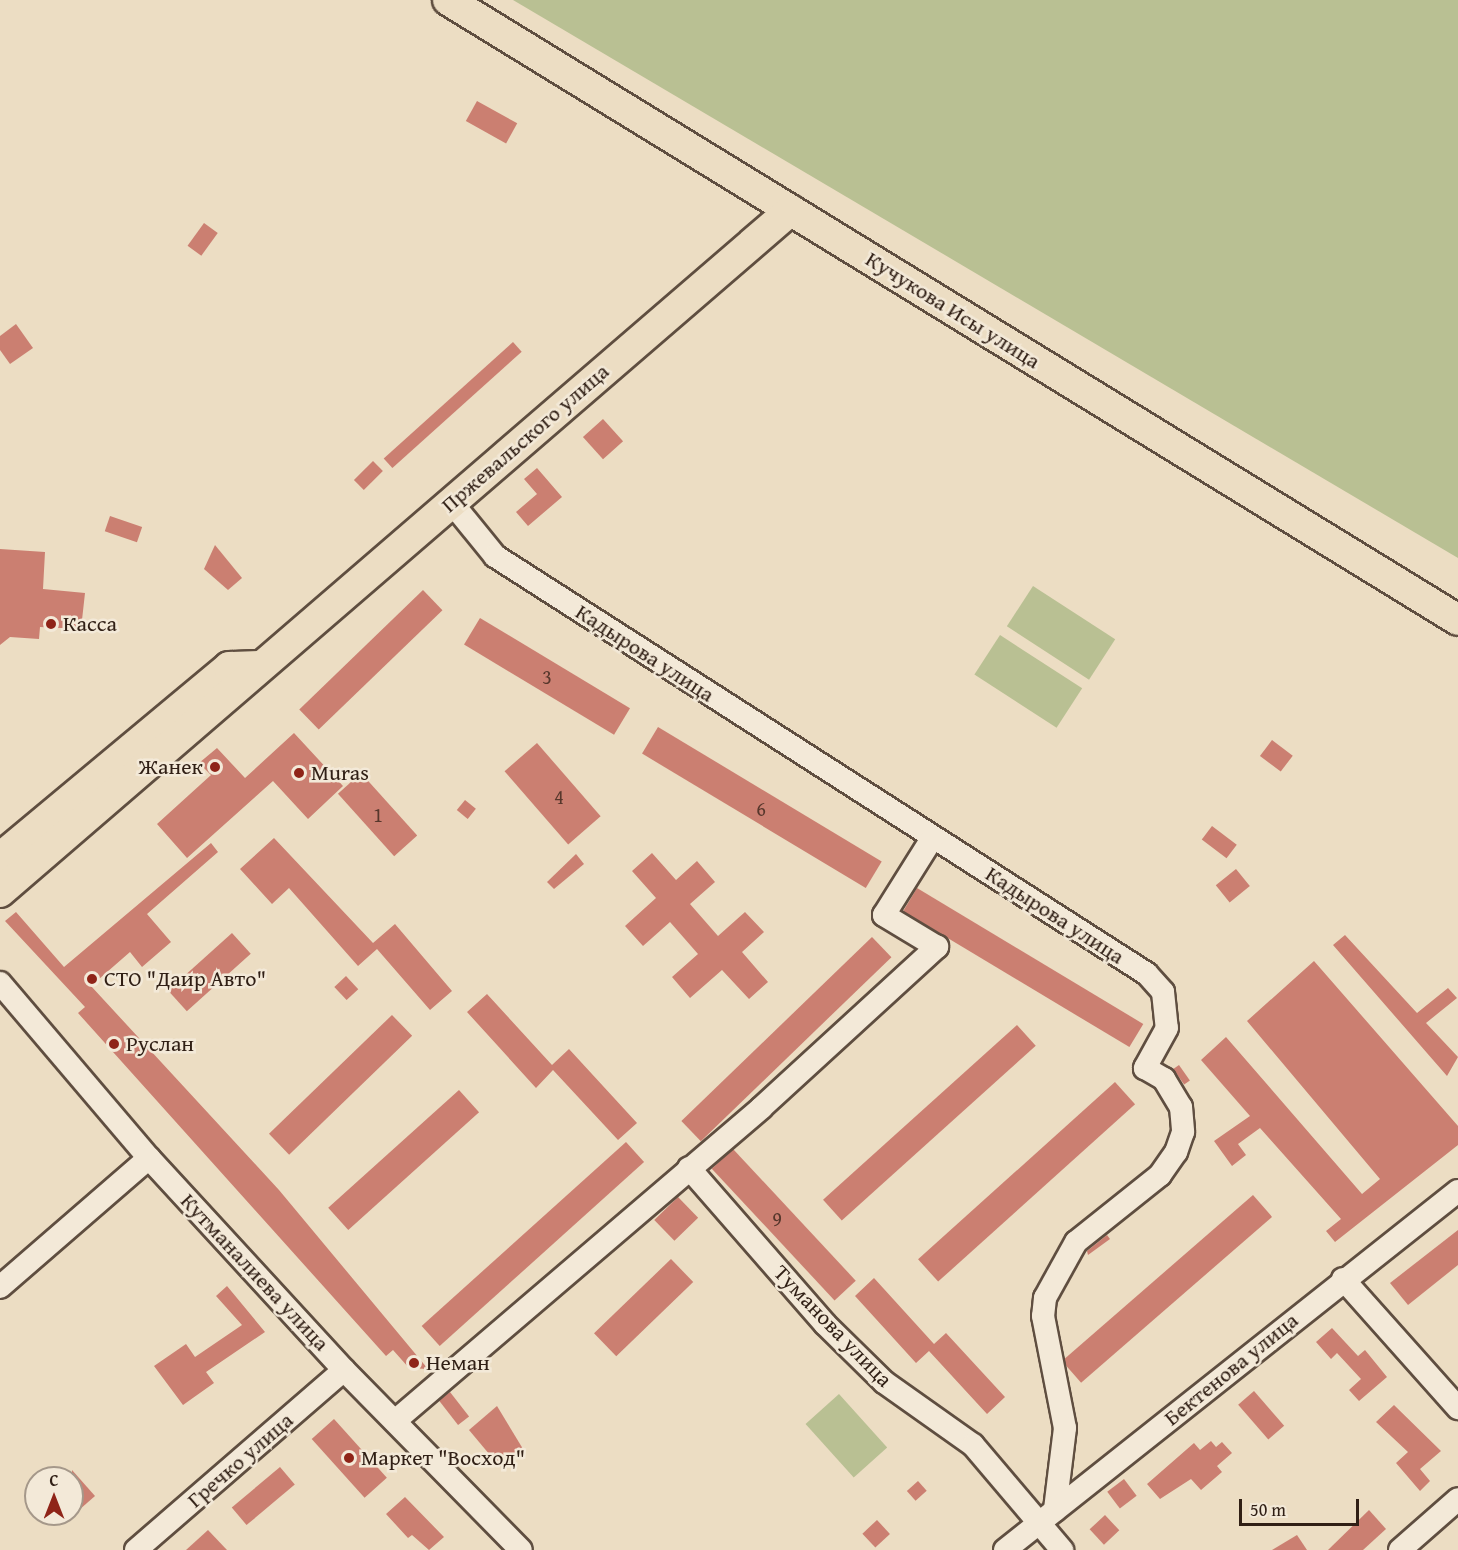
<!DOCTYPE html>
<html>
<head>
<meta charset="utf-8">
<style>
	body { margin:0 }
	#map { position:relative; width:1458px; height:1550px; overflow:hidden; background:#ecddc3; font-family:"Gentium Book Plus",serif }
	div>[style] { position:absolute }
	[style*='--x'] { left:calc(var(--x)*1px); top:calc(var(--y)*1px); width:calc(var(--w)*1px); rotate:calc(var(--a)*1deg) }
	.green>* { inset:0; background:#b9c093; transform-origin:0 0 }
	.building>* { inset:0; background:#cb7f71; transform-origin:0 0 }
	.roads { filter:drop-shadow(2px 0 #5f4e40) drop-shadow(-2px 0 #5f4e40) drop-shadow(0 2px #5f4e40) drop-shadow(0 -2px #5f4e40) }
	.minor>* { height:22px; margin:-11px; padding:0 11px; transform-origin:11px; border-radius:11px; background:#f3e9d8 }
	.major>* { height:30px; margin:-15px; padding:0 15px; transform-origin:15px; border-radius:15px; background:#ecddc3 }
	.dots>* { width:16px; height:16px; translate:-50% -50%; box-sizing:border-box; border:3px solid #f3e9d8; border-radius:50% }
	span { translate:-50% -50%; white-space:nowrap; text-align:center; line-height:1.15; -webkit-text-stroke:5px #f3e9d8; paint-order:stroke }
	.number-label { font-size:20px; color:#57372c }
	.number-label span { -webkit-text-stroke-width:0 }
	.street-label { font-size:22px; color:#301f15 }
	.poi-label { font-size:22px; color:#301f15 }
	.left { translate:0 -50%; text-align:left }
	.right { translate:-100% -50%; text-align:right }
	.north { position:absolute; left:24px; top:1466px; width:60px; height:60px; box-sizing:border-box; background:#f3e9d8; border:2px solid #a5988a; border-radius:50%; rotate:0deg; font-size:16px; font-weight:700; line-height:24px; text-align:center; color:#301f15 }
	.north::after { content:''; display:block; margin:auto; width:21px; height:27px; background:#8f2418; clip-path:polygon(50% 0,100% 100%,50% 72%,0 100%) }
	.scale { position:absolute; left:1239px; top:1499px; width:120px; height:27px; box-sizing:border-box; border:3px solid #301f15; border-top:0; padding-left:8px; font-size:18px; line-height:21px; white-space:nowrap; color:#301f15; -webkit-text-stroke:4px #f3e9d8; paint-order:stroke }
</style>
</head>
<body>
<div id="map">
	<div class="green">
		<div style="clip-path:polygon(513px 0,1458px 0,1458px 558px)"></div>
		<div style="left:1033px;top:586px;width:98px;height:48px;rotate:33deg"></div>
		<div style="left:1000px;top:635px;width:98px;height:47px;rotate:33deg"></div>
		<div style="left:839px;top:1394px;width:72px;height:45px;rotate:48deg"></div>
	</div>
	<div class="building">
		<div style="left:477px;top:101px;width:46px;height:23px;rotate:29deg"></div>
		<div style="left:204px;top:223px;width:17px;height:28px;rotate:36deg"></div>
		<div style="clip-path:polygon(16px 324px,33px 348px,10px 364px,0 350px,0 336px)"></div>
		<div style="left:513px;top:342px;width:13px;height:174px;rotate:48deg"></div>
		<div style="left:603px;top:419px;width:30px;height:27px;rotate:48deg"></div>
		<div style="left:373px;top:461px;width:14px;height:27px;rotate:45deg"></div>
		<div style="clip-path:polygon(537px 468px,562px 497px,528px 526px,516px 512px,537px 494px,524px 479px)"></div>
		<div style="left:110px;top:516px;width:34px;height:16px;rotate:19deg"></div>
		<div style="clip-path:polygon(215px 545px,242px 578px,228px 590px,204px 569px)"></div>
		<div style="clip-path:polygon(0 549px,45px 552px,43px 589px,85px 593px,81px 629px,40px 627px,39px 639px,10px 637px,0 645px)"></div>
		<div style="left:423px;top:590px;width:28px;height:172px;rotate:46deg"></div>
		<div style="left:480px;top:618px;width:175px;height:31px;rotate:31deg"></div>
		<div style="left:658px;top:727px;width:261px;height:31px;rotate:31deg"></div>
		<div style="clip-path:polygon(294px 733px,343px 786px,308px 819px,273px 781px,187px 858px,157px 824px,211px 775px,199px 763px,217px 748px,245px 778px)"></div>
		<div style="left:1272px;top:740px;width:26px;height:20px;rotate:37deg"></div>
		<div style="left:537px;top:743px;width:97px;height:43px;rotate:49deg"></div>
		<div style="left:361px;top:773px;width:84px;height:31px;rotate:48deg"></div>
		<div style="left:465px;top:800px;width:14px;height:13px;rotate:39deg"></div>
		<div style="left:1212px;top:826px;width:31px;height:17px;rotate:37deg"></div>
		<div style="clip-path:polygon(274px 838px,373px 943px,395px 924px,452px 991px,430px 1010px,377px 949px,358px 966px,289px 888px,272px 904px,240px 869px)"></div>
		<div style="clip-path:polygon(211px 843px,218px 852px,147px 914px,171px 942px,142px 967px,130px 952px,91px 986px,279px 1190px,428px 1369px,409px 1368px,393px 1350px,386px 1356px,78px 1013px,85px 1007px,5px 921px,16px 912px,64px 967px)"></div>
		<div style="clip-path:polygon(652px 853px,676px 880px,697px 861px,715px 882px,690px 904px,718px 936px,745px 912px,764px 932px,742px 952px,768px 982px,749px 999px,722px 970px,690px 998px,672px 977px,698px 954px,670px 922px,643px 946px,625px 926px,656px 898px,632px 871px)"></div>
		<div style="clip-path:polygon(576px 854px,584px 864px,554px 889px,547px 882px)"></div>
		<div style="left:1236px;top:869px;width:22px;height:26px;rotate:51deg"></div>
		<div style="left:917px;top:888px;width:264px;height:27px;rotate:31deg"></div>
		<div style="left:232px;top:933px;width:28px;height:86px;rotate:48deg"></div>
		<div style="clip-path:polygon(1345px 935px,1417px 1013px,1448px 988px,1457px 998px,1426px 1023px,1458px 1057px,1447px 1076px,1333px 945px)"></div>
		<div style="left:872px;top:937px;width:28px;height:265px;rotate:46deg"></div>
		<div style="clip-path:polygon(1314px 961px,1458px 1126px,1458px 1145px,1335px 1242px,1326px 1231px,1341px 1219px,1260px 1128px,1238px 1144px,1246px 1155px,1232px 1166px,1214px 1141px,1250px 1116px,1201px 1060px,1226px 1037px,1362px 1194px,1380px 1179px,1247px 1021px)"></div>
		<div style="left:346px;top:976px;width:18px;height:16px;rotate:47deg"></div>
		<div style="clip-path:polygon(487px 994px,552px 1065px,569px 1049px,637px 1123px,618px 1140px,553px 1070px,536px 1088px,467px 1012px)"></div>
		<div style="left:392px;top:1015px;width:29px;height:171px;rotate:46deg"></div>
		<div style="left:1017px;top:1025px;width:28px;height:261px;rotate:48deg"></div>
		<div style="left:1179px;top:1065px;width:19px;height:7px;rotate:55deg"></div>
		<div style="left:1115px;top:1082px;width:30px;height:265px;rotate:48deg"></div>
		<div style="left:459px;top:1090px;width:30px;height:176px;rotate:48deg"></div>
		<div style="left:626px;top:1142px;width:27px;height:275px;rotate:48deg"></div>
		<div style="left:733px;top:1149px;width:180px;height:29px;rotate:47deg"></div>
		<div style="left:1253px;top:1195px;width:29px;height:253px;rotate:49deg"></div>
		<div style="left:678px;top:1197px;width:29px;height:33px;rotate:46deg"></div>
		<div style="clip-path:polygon(1458px 1230px,1458px 1265px,1408px 1305px,1390px 1283px)"></div>
		<div style="clip-path:polygon(1107px 1235px,1110px 1239px,1088px 1255px,1087px 1251px)"></div>
		<div style="left:671px;top:1259px;width:32px;height:107px;rotate:46deg"></div>
		<div style="clip-path:polygon(874px 1278px,934px 1344px,946px 1333px,1005px 1397px,987px 1414px,929px 1351px,916px 1363px,855px 1296px)"></div>
		<div style="clip-path:polygon(227px 1286px,265px 1332px,206px 1372px,214px 1383px,183px 1405px,154px 1366px,186px 1344px,195px 1357px,242px 1325px,216px 1296px)"></div>
		<div style="clip-path:polygon(1332px 1328px,1358px 1356px,1365px 1350px,1387px 1377px,1359px 1401px,1349px 1390px,1361px 1379px,1337px 1353px,1331px 1359px,1316px 1342px)"></div>
		<div style="left:1254px;top:1391px;width:46px;height:21px;rotate:49deg"></div>
		<div style="left:450px;top:1392px;width:31px;height:14px;rotate:52deg"></div>
		<div style="clip-path:polygon(1394px 1405px,1441px 1451px,1420px 1469px,1430px 1481px,1420px 1491px,1396px 1463px,1408px 1452px,1376px 1422px)"></div>
		<div style="clip-path:polygon(497px 1406px,523px 1449px,500px 1467px,469px 1430px)"></div>
		<div style="left:334px;top:1419px;width:79px;height:30px;rotate:48deg"></div>
		<div style="clip-path:polygon(1211px 1441px,1216px 1447px,1222px 1442px,1232px 1453px,1217px 1466px,1222px 1472px,1201px 1490px,1191px 1479px,1160px 1499px,1147px 1484px,1194px 1443px,1200px 1450px)"></div>
		<div style="left:280px;top:1467px;width:23px;height:63px;rotate:50deg"></div>
		<div style="clip-path:polygon(72px 1470px,95px 1496px,79px 1510px,72px 1502px)"></div>
		<div style="left:1124px;top:1479px;width:21px;height:21px;rotate:53deg"></div>
		<div style="left:918px;top:1481px;width:13px;height:15px;rotate:48deg"></div>
		<div style="clip-path:polygon(405px 1497px,444px 1537px,429px 1550px,412px 1535px,408px 1538px,386px 1514px)"></div>
		<div style="clip-path:polygon(1369px 1510px,1386px 1529px,1363px 1550px,1328px 1550px)"></div>
		<div style="left:1105px;top:1515px;width:21px;height:21px;rotate:47deg"></div>
		<div style="left:877px;top:1520px;width:19px;height:20px;rotate:47deg"></div>
		<div style="clip-path:polygon(208px 1530px,227px 1550px,186px 1550px)"></div>
		<div style="clip-path:polygon(1297px 1535px,1307px 1550px,1272px 1550px)"></div>
	</div>
	<div class="roads">
		<div class="minor">
			<div style="--x:452;--y:503;--w:68;--a:50.9"></div>
			<div style="--x:495;--y:556;--w:774;--a:32.66"></div>
			<div style="--x:1147;--y:974;--w:24;--a:48"></div>
			<div style="--x:1163;--y:992;--w:36;--a:84"></div>
			<div style="--x:1167;--y:1028;--w:46;--a:118.8"></div>
			<div style="--x:1145;--y:1068;--w:22;--a:30"></div>
			<div style="--x:1164;--y:1079;--w:33;--a:59"></div>
			<div style="--x:1181;--y:1107;--w:25;--a:85"></div>
			<div style="--x:1183;--y:1132;--w:21;--a:109"></div>
			<div style="--x:1176;--y:1152;--w:28;--a:125"></div>
			<div style="--x:1160;--y:1175;--w:107;--a:141.4"></div>
			<div style="--x:1076;--y:1242;--w:64;--a:119"></div>
			<div style="--x:1045;--y:1298;--w:18;--a:96"></div>
			<div style="--x:1043;--y:1316;--w:114;--a:78.9"></div>
			<div style="--x:1065;--y:1428;--w:83;--a:97"></div>
			<div style="--x:0;--y:983;--w:230;--a:49.6"></div>
			<div style="--x:149;--y:1158;--w:288;--a:47.4"></div>
			<div style="--x:344;--y:1370;--w:252;--a:45.5"></div>
			<div style="--x:689;--y:1168;--w:207;--a:48.9"></div>
			<div style="--x:825;--y:1324;--w:83;--a:44.5"></div>
			<div style="--x:884;--y:1382;--w:109;--a:35.3"></div>
			<div style="--x:973;--y:1445;--w:138;--a:49.7"></div>
			<div style="--x:1343;--y:1279;--w:173;--a:48.3"></div>
			<div style="--x:0;--y:1287;--w:197;--a:-40.9"></div>
			<div style="--x:395;--y:1421;--w:482;--a:-40.5"></div>
			<div style="--x:761;--y:1108;--w:239;--a:-42.5"></div>
			<div style="--x:937;--y:947;--w:62;--a:-148.9"></div>
			<div style="--x:884;--y:915;--w:92;--a:-57.9"></div>
			<div style="--x:136;--y:1550;--w:275;--a:-40.9"></div>
			<div style="--x:1005;--y:1550;--w:578;--a:-38.4"></div>
			<div style="--x:1400;--y:1550;--w:77;--a:-41.3"></div>
		</div>
		<div class="major">
			<div style="--x:448;--y:0;--w:1185;--a:31.54"></div>
			<div style="--x:0;--y:858;--w:298;--a:-39.8"></div>
			<div style="--x:229;--y:667;--w:30;--a:-2"></div>
			<div style="--x:0;--y:892;--w:1044;--a:-40.77"></div>
		</div>
	</div>
	<div class="dots">
		<div style="left:51px;top:624px;background:#8f2418"></div>
		<div style="left:215px;top:767px;background:#8f2418"></div>
		<div style="left:299px;top:773px;background:#8f2418"></div>
		<div style="left:92px;top:979px;background:#8f2418"></div>
		<div style="left:114px;top:1044px;background:#8f2418"></div>
		<div style="left:414px;top:1363px;background:#8f2418"></div>
		<div style="left:349px;top:1458px;background:#8f2418"></div>
	</div>
	<div class="number-label">
		<span style="left:547px;top:676px">3</span>
		<span style="left:559px;top:796px">4</span>
		<span style="left:761px;top:808px">6</span>
		<span style="left:378px;top:814px">1</span>
		<span style="left:777px;top:1218px">9</span>
	</div>
	<div class="street-label">
		<span style="left:953px;top:310px;rotate:32deg">Кучукова Исы улица</span>
		<span style="left:525px;top:438px;rotate:-41deg">Пржевальского улица</span>
		<span style="left:645px;top:653px;rotate:33deg">Кадырова улица</span>
		<span style="left:1055px;top:915px;rotate:33deg">Кадырова улица</span>
		<span style="left:255px;top:1272px;rotate:47deg">Кутманалиева улица</span>
		<span style="left:833px;top:1326px;rotate:46deg">Туманова улица</span>
		<span style="left:1231px;top:1369px;rotate:-39deg">Бектенова улица</span>
		<span style="left:240px;top:1460px;rotate:-41deg">Гречко улица</span>
	</div>
	<div class="poi-label">
		<span class="left" style="left:63px;top:624px">Касса</span>
		<span class="right" style="left:203px;top:767px">Жанек</span>
		<span class="left" style="left:311px;top:773px">Muras</span>
		<span class="left" style="left:104px;top:979px">СТО "Даир Авто"</span>
		<span class="left" style="left:126px;top:1044px">Руслан</span>
		<span class="left" style="left:426px;top:1363px">Неман</span>
		<span class="left" style="left:361px;top:1458px">Маркет "Восход"</span>
	</div>
	<div class="north">С</div>
	<div class="scale">50 m</div>
</div>
</body>
</html>
